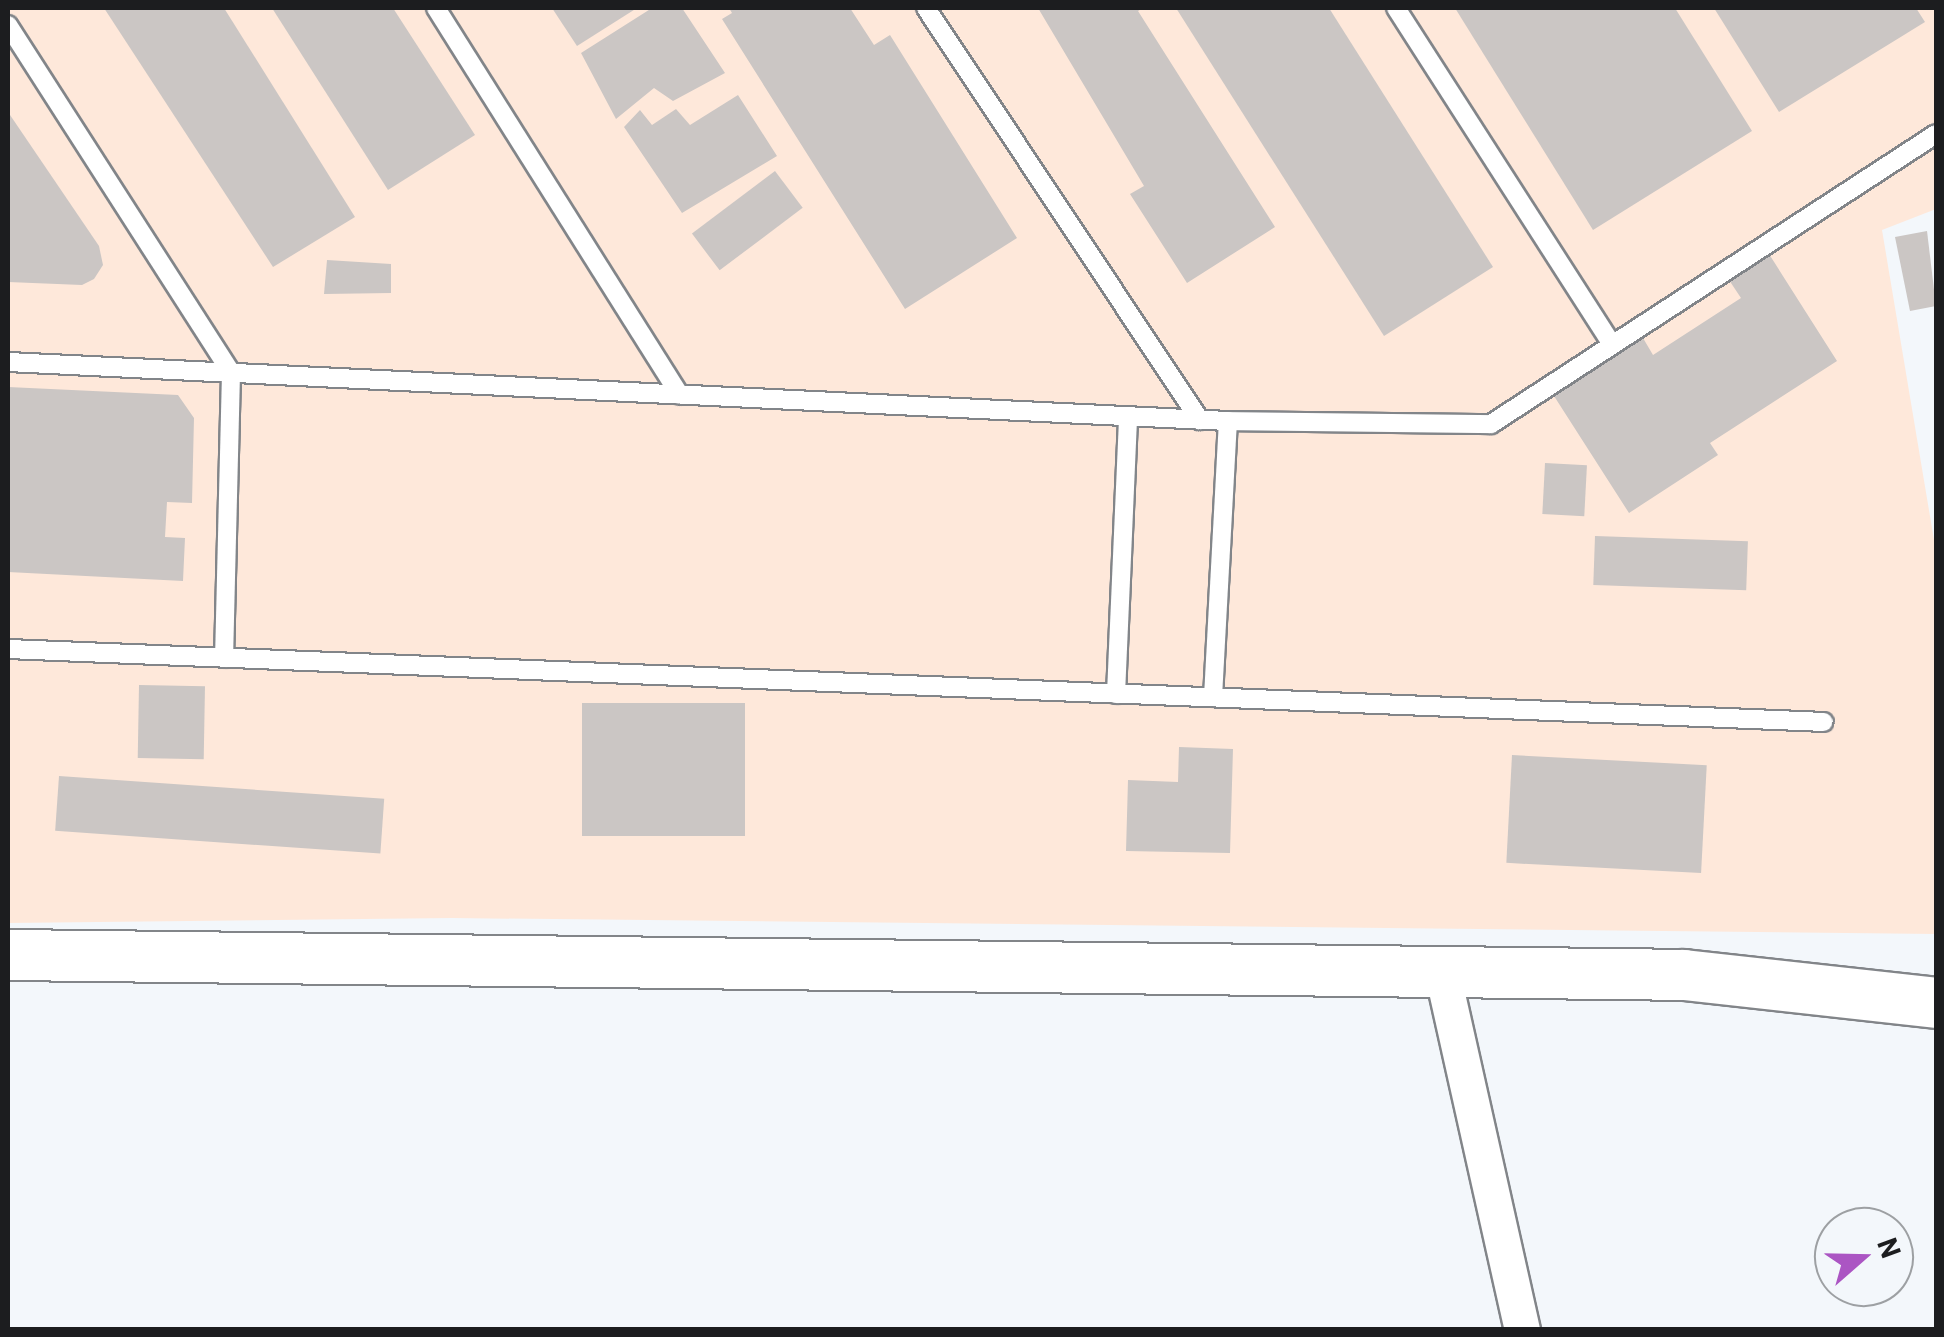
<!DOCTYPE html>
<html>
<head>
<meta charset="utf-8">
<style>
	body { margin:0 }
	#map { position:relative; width:1944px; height:1337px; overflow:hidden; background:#f3f7fb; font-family:Barlow,sans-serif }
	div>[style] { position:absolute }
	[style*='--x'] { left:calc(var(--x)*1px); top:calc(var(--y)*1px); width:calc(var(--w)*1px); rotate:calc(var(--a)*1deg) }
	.industrial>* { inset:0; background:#fee8da }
	.building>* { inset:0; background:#cbc6c4; transform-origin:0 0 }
	.roads { filter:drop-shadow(2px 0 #828589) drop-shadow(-2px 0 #828589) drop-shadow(0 2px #828589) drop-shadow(0 -2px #828589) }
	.lane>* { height:18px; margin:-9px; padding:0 9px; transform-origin:9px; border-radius:9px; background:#fff }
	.street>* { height:35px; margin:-17.5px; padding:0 17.5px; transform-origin:17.5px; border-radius:17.5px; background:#fff }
	.secondary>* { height:50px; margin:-25px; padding:0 25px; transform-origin:25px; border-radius:25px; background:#fff }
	span { translate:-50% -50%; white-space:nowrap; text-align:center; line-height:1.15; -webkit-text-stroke:10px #f3f7fb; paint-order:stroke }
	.frame { position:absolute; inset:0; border:10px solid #1c1d1f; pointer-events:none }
	.north { position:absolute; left:1814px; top:1207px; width:100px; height:100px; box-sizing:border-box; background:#f3f7fb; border:2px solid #9da0a3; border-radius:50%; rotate:70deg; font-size:28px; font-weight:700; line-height:40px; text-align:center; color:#1c1d1f }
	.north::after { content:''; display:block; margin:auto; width:35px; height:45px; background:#ab55c3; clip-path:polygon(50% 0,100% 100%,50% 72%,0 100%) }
</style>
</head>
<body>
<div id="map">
	<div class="industrial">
		<div style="clip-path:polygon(8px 8px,1936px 8px,1936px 209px,1882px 230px,1936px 552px,1936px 934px,452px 918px,8px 923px)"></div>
	</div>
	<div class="building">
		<div style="clip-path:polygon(104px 8px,224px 8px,355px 217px,273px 267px)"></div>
		<div style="clip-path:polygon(272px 8px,393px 8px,475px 135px,388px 190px)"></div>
		<div style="clip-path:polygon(552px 8px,637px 8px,577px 46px)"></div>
		<div style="clip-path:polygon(652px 8px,682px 8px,725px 73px,673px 101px,654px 88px,616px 119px,581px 53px)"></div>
		<div style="clip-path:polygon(729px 8px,850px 8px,874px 45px,890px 35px,1017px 238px,905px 309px,722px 19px,732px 13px)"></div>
		<div style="clip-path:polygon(1038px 8px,1143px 8px,1138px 11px,1275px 227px,1187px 283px,1130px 194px,1144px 186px)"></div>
		<div style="clip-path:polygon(1176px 8px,1329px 8px,1493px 267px,1384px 336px)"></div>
		<div style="clip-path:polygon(1455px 8px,1675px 8px,1752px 131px,1593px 230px)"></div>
		<div style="clip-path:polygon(1714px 8px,1916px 8px,1925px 22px,1779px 112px)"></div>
		<div style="clip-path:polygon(738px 95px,777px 156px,682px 213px,624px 127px,640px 110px,652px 125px,676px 109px,690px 125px)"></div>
		<div style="clip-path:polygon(8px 112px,99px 246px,103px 265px,94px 279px,82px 285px,8px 282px)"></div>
		<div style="left:775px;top:171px;width:46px;height:104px;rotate:53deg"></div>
		<div style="clip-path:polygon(1927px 231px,1936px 306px,1910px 311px,1895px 237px)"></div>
		<div style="clip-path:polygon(1769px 254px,1837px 361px,1710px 443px,1718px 455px,1629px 513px,1554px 396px,1643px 338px,1653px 355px,1741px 298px,1729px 280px)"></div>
		<div style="clip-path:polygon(327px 260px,391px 264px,391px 293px,324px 294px)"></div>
		<div style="clip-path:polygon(8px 387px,178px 395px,194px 418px,192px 503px,167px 502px,165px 537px,185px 538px,183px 581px,8px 572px)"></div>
		<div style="left:1545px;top:463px;width:42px;height:51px;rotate:3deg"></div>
		<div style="left:1595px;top:536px;width:153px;height:49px;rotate:2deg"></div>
		<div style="left:139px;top:685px;width:66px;height:73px;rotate:1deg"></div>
		<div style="left:582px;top:703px;width:163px;height:133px"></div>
		<div style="clip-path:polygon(1179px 747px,1233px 749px,1230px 853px,1126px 851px,1128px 780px,1178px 782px)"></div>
		<div style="left:1512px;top:755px;width:195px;height:108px;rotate:3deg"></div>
		<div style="left:59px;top:776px;width:326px;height:55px;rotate:4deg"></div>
	</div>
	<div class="roads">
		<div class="lane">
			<div style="--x:436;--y:8;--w:457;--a:57.8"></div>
			<div style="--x:926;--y:8;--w:495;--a:56.4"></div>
			<div style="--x:1396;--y:8;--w:400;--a:57.3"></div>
			<div style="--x:8;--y:25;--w:413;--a:57.3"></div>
			<div style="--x:231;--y:373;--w:285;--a:91.4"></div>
			<div style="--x:8;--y:362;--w:1221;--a:2.77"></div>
			<div style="--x:1228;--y:421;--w:263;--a:0.7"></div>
			<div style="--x:1491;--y:424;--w:531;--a:-33.09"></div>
			<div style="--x:8;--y:649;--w:1817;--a:2.3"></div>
			<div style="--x:1116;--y:694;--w:277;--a:-87.5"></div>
			<div style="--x:1213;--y:697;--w:276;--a:-86.9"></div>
		</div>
		<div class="street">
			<div style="--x:1442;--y:972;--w:367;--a:77.4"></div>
		</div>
		<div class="secondary">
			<div style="--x:8;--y:955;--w:1676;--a:0.68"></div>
			<div style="--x:1684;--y:975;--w:254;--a:6.3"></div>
		</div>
	</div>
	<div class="frame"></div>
	<div class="north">N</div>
</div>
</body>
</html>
